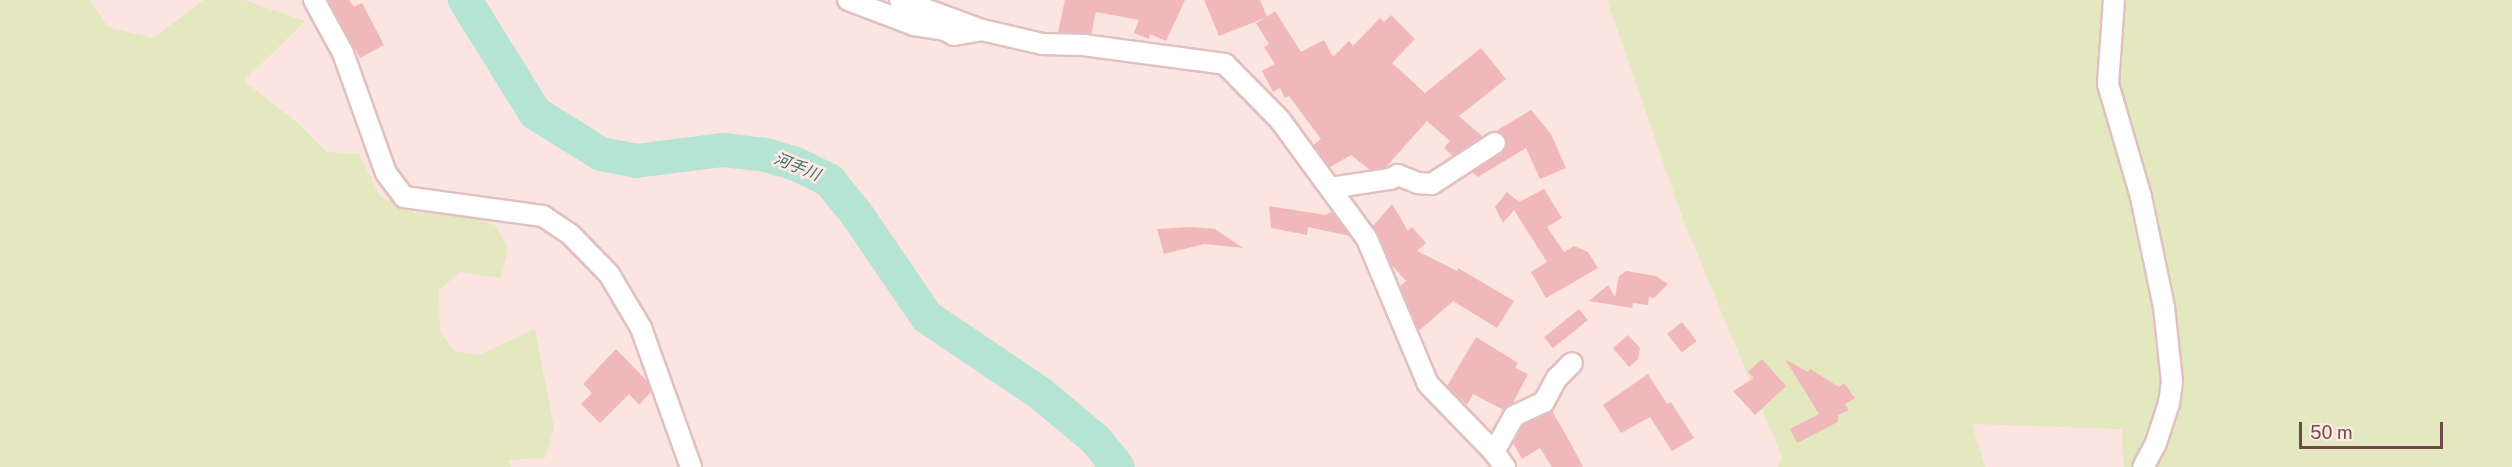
<!DOCTYPE html>
<html>
<head>
<meta charset="utf-8">
<style>
	body { margin:0 }
	#map { position:relative; width:2512px; height:467px; overflow:hidden; background:#fce4e0; font-family:"Public Sans","Noto Sans JP",sans-serif }
	div>[style] { position:absolute }
	[style*='--x'] { left:calc(var(--x)*1px); top:calc(var(--y)*1px); width:calc(var(--w)*1px); rotate:calc(var(--a)*1deg) }
	.green>* { inset:0; background:#e3e8bf }
	.river>* { height:34px; margin:-17px; padding:0 17px; transform-origin:17px; border-radius:17px; background:#b5e4d5 }
	.building>* { inset:0; background:#f1b8bb; transform-origin:0 0 }
	.roads { filter:drop-shadow(2px 0 #e1c0bf) drop-shadow(-2px 0 #e1c0bf) drop-shadow(0 2px #e1c0bf) drop-shadow(0 -2px #e1c0bf) }
	.minor>* { height:20px; margin:-10px; padding:0 10px; transform-origin:10px; border-radius:10px; background:#fff }
	span { translate:-50% -50%; white-space:nowrap; text-align:center; line-height:1.15; -webkit-text-stroke:5px #ffe9e5; paint-order:stroke }
	.water-label { font-size:16px; color:#3a7161; font-style:italic }
	.scale { position:absolute; left:2299px; top:422px; width:144px; height:27px; box-sizing:border-box; border:3px solid #71484c; border-top:0; padding-left:8px; font-size:18px; line-height:21px; white-space:nowrap; color:#71484c; -webkit-text-stroke:4px #ffe9e5; paint-order:stroke }
</style>
</head>
<body>
<div id="map">
	<div class="green">
		<div style="clip-path:polygon(0 0,90px 0,108px 27px,153px 38px,204px 0,244px 0,305px 21px,244px 81px,299px 124px,327px 152px,359px 154px,380px 196px,415px 213px,463px 215px,495px 225px,508px 249px,501px 278px,460px 272px,439px 290px,440px 333px,454px 351px,479px 355px,535px 329px,554px 428px,545px 458px,508px 460px,511px 467px,0 467px)"></div>
		<div style="clip-path:polygon(1607px 0,2512px 0,2512px 467px,2124px 467px,2122px 429px,1972px 424px,1985px 467px,1778px 467px,1782px 457px,1684px 222px)"></div>
	</div>
	<div class="river">
		<div style="--x:465;--y:0;--w:133;--a:58.2"></div>
		<div style="--x:535;--y:113;--w:78;--a:31.8"></div>
		<div style="--x:601;--y:154;--w:36;--a:11"></div>
		<div style="--x:636;--y:161;--w:88;--a:-7.2"></div>
		<div style="--x:723;--y:150;--w:43;--a:6.6"></div>
		<div style="--x:766;--y:155;--w:31;--a:17"></div>
		<div style="--x:796;--y:164;--w:37;--a:26"></div>
		<div style="--x:829;--y:180;--w:46;--a:51.1"></div>
		<div style="--x:858;--y:216;--w:122;--a:55.7"></div>
		<div style="--x:927;--y:317;--w:138;--a:34"></div>
		<div style="--x:1041;--y:394;--w:70;--a:39.8"></div>
		<div style="--x:1095;--y:439;--w:36;--a:51"></div>
	</div>
	<div class="building">
		<div style="clip-path:polygon(328px 0,349px 0,354px 7px,362px 3px,384px 45px,360px 58px)"></div>
		<div style="clip-path:polygon(1065px 0,1185px 0,1166px 41px,1150px 34px,1149px 39px,1134px 33px,1139px 20px,1096px 12px,1091px 34px,1058px 32px)"></div>
		<div style="clip-path:polygon(1204px 0,1260px 0,1267px 17px,1275px 11px,1301px 52px,1324px 40px,1333px 57px,1349px 41px,1353px 46px,1380px 18px,1384px 22px,1391px 15px,1415px 39px,1392px 63px,1425px 93px,1481px 48px,1506px 79px,1459px 116px,1483px 137px,1453px 156px,1444px 148px,1450px 141px,1427px 121px,1386px 167px,1370px 170px,1351px 155px,1330px 167px,1313px 145px,1321px 139px,1289px 96px,1285px 98px,1280px 88px,1273px 92px,1262px 71px,1275px 64px,1264px 47px,1269px 44px,1256px 23px,1265px 18px,1219px 36px)"></div>
		<div style="clip-path:polygon(1531px 110px,1551px 134px,1566px 168px,1540px 179px,1526px 148px,1478px 177px,1472px 172px,1505px 149px,1505px 137px,1496px 131px)"></div>
		<div style="clip-path:polygon(1544px 189px,1562px 218px,1547px 227px,1564px 252px,1574px 246px,1588px 252px,1598px 268px,1546px 298px,1531px 272px,1547px 262px,1514px 210px,1503px 223px,1495px 207px,1507px 192px,1519px 202px)"></div>
		<div style="clip-path:polygon(1392px 204px,1408px 231px,1412px 227px,1426px 243px,1417px 251px,1457px 271px,1458px 268px,1514px 301px,1497px 328px,1453px 301px,1420px 330px,1417px 328px,1400px 286px,1406px 281px,1390px 263px,1373px 226px)"></div>
		<div style="clip-path:polygon(1269px 206px,1326px 215px,1332px 211px,1350px 236px,1308px 227px,1307px 235px,1271px 228px)"></div>
		<div style="clip-path:polygon(1190px 227px,1215px 229px,1243px 248px,1204px 244px,1164px 254px,1157px 229px)"></div>
		<div style="clip-path:polygon(1626px 271px,1656px 276px,1668px 284px,1654px 298px,1649px 297px,1648px 305px,1633px 303px,1632px 308px,1589px 301px,1608px 285px,1615px 297px,1619px 276px)"></div>
		<div style="left:1579px;top:309px;width:14px;height:45px;rotate:51deg"></div>
		<div style="left:1682px;top:322px;width:24px;height:19px;rotate:52deg"></div>
		<div style="clip-path:polygon(1628px 335px,1640px 348px,1638px 359px,1629px 367px,1613px 348px)"></div>
		<div style="clip-path:polygon(1476px 337px,1518px 363px,1515px 368px,1528px 374px,1513px 403px,1504px 410px,1473px 394px,1467px 405px,1447px 386px)"></div>
		<div style="clip-path:polygon(616px 349px,647px 381px,651px 392px,639px 405px,629px 394px,600px 423px,581px 404px,592px 393px,583px 384px)"></div>
		<div style="clip-path:polygon(1762px 359px,1786px 386px,1755px 415px,1733px 391px,1754px 378px,1748px 372px)"></div>
		<div style="clip-path:polygon(1785px 359px,1808px 372px,1810px 369px,1839px 387px,1844px 383px,1855px 398px,1845px 404px,1849px 410px,1838px 415px,1838px 422px,1797px 443px,1790px 429px,1819px 414px)"></div>
		<div style="clip-path:polygon(1648px 374px,1667px 404px,1671px 402px,1694px 438px,1672px 451px,1650px 417px,1621px 433px,1603px 405px)"></div>
		<div style="clip-path:polygon(1552px 411px,1570px 442px,1583px 467px,1552px 467px,1540px 448px,1522px 459px,1513px 443px,1523px 425px)"></div>
	</div>
	<div class="roads">
		<div class="minor">
			<div style="--x:314;--y:0;--w:60;--a:61.3"></div>
			<div style="--x:343;--y:53;--w:127;--a:70.3"></div>
			<div style="--x:386;--y:173;--w:30;--a:53"></div>
			<div style="--x:404;--y:197;--w:140;--a:7.8"></div>
			<div style="--x:543;--y:216;--w:34;--a:34"></div>
			<div style="--x:571;--y:235;--w:54;--a:45.7"></div>
			<div style="--x:609;--y:274;--w:63;--a:59.3"></div>
			<div style="--x:641;--y:328;--w:148;--a:70.2"></div>
			<div style="--x:848;--y:0;--w:71;--a:20.7"></div>
			<div style="--x:914;--y:25;--w:31;--a:9"></div>
			<div style="--x:945;--y:30;--w:10;--a:29"></div>
			<div style="--x:954;--y:35;--w:28;--a:-10"></div>
			<div style="--x:900;--y:0;--w:87;--a:20.1"></div>
			<div style="--x:982;--y:30;--w:62;--a:13.1"></div>
			<div style="--x:1042;--y:44;--w:41;--a:1.4"></div>
			<div style="--x:1083;--y:45;--w:143;--a:7.6"></div>
			<div style="--x:1225;--y:64;--w:78;--a:45.5"></div>
			<div style="--x:1280;--y:120;--w:147;--a:53.8"></div>
			<div style="--x:1367;--y:239;--w:157;--a:67.2"></div>
			<div style="--x:1428;--y:384;--w:95;--a:45.9"></div>
			<div style="--x:1494;--y:452;--w:19;--a:54"></div>
			<div style="--x:2114;--y:0;--w:84;--a:94.1"></div>
			<div style="--x:2108;--y:84;--w:118;--a:73.7"></div>
			<div style="--x:2141;--y:197;--w:112;--a:78.2"></div>
			<div style="--x:2164;--y:307;--w:75;--a:83.9"></div>
			<div style="--x:2172;--y:382;--w:21;--a:98"></div>
			<div style="--x:2169;--y:403;--w:42;--a:108"></div>
			<div style="--x:2156;--y:443;--w:27;--a:118"></div>
			<div style="--x:1330;--y:188;--w:61;--a:-8.5"></div>
			<div style="--x:1390;--y:179;--w:9;--a:-27"></div>
			<div style="--x:1398;--y:175;--w:22;--a:22"></div>
			<div style="--x:1418;--y:183;--w:14;--a:4"></div>
			<div style="--x:1432;--y:184;--w:75;--a:-33.1"></div>
			<div style="--x:1494;--y:452;--w:41;--a:-60.9"></div>
			<div style="--x:1514;--y:416;--w:33;--a:-25"></div>
			<div style="--x:1544;--y:402;--w:27;--a:-62"></div>
			<div style="--x:1557;--y:378;--w:21;--a:-45"></div>
		</div>
	</div>
	<div class="water-label">
		<span style="left:797px;top:167px;rotate:22deg">河手川</span>
	</div>
	<div class="scale">50 m</div>
</div>
</body>
</html>
